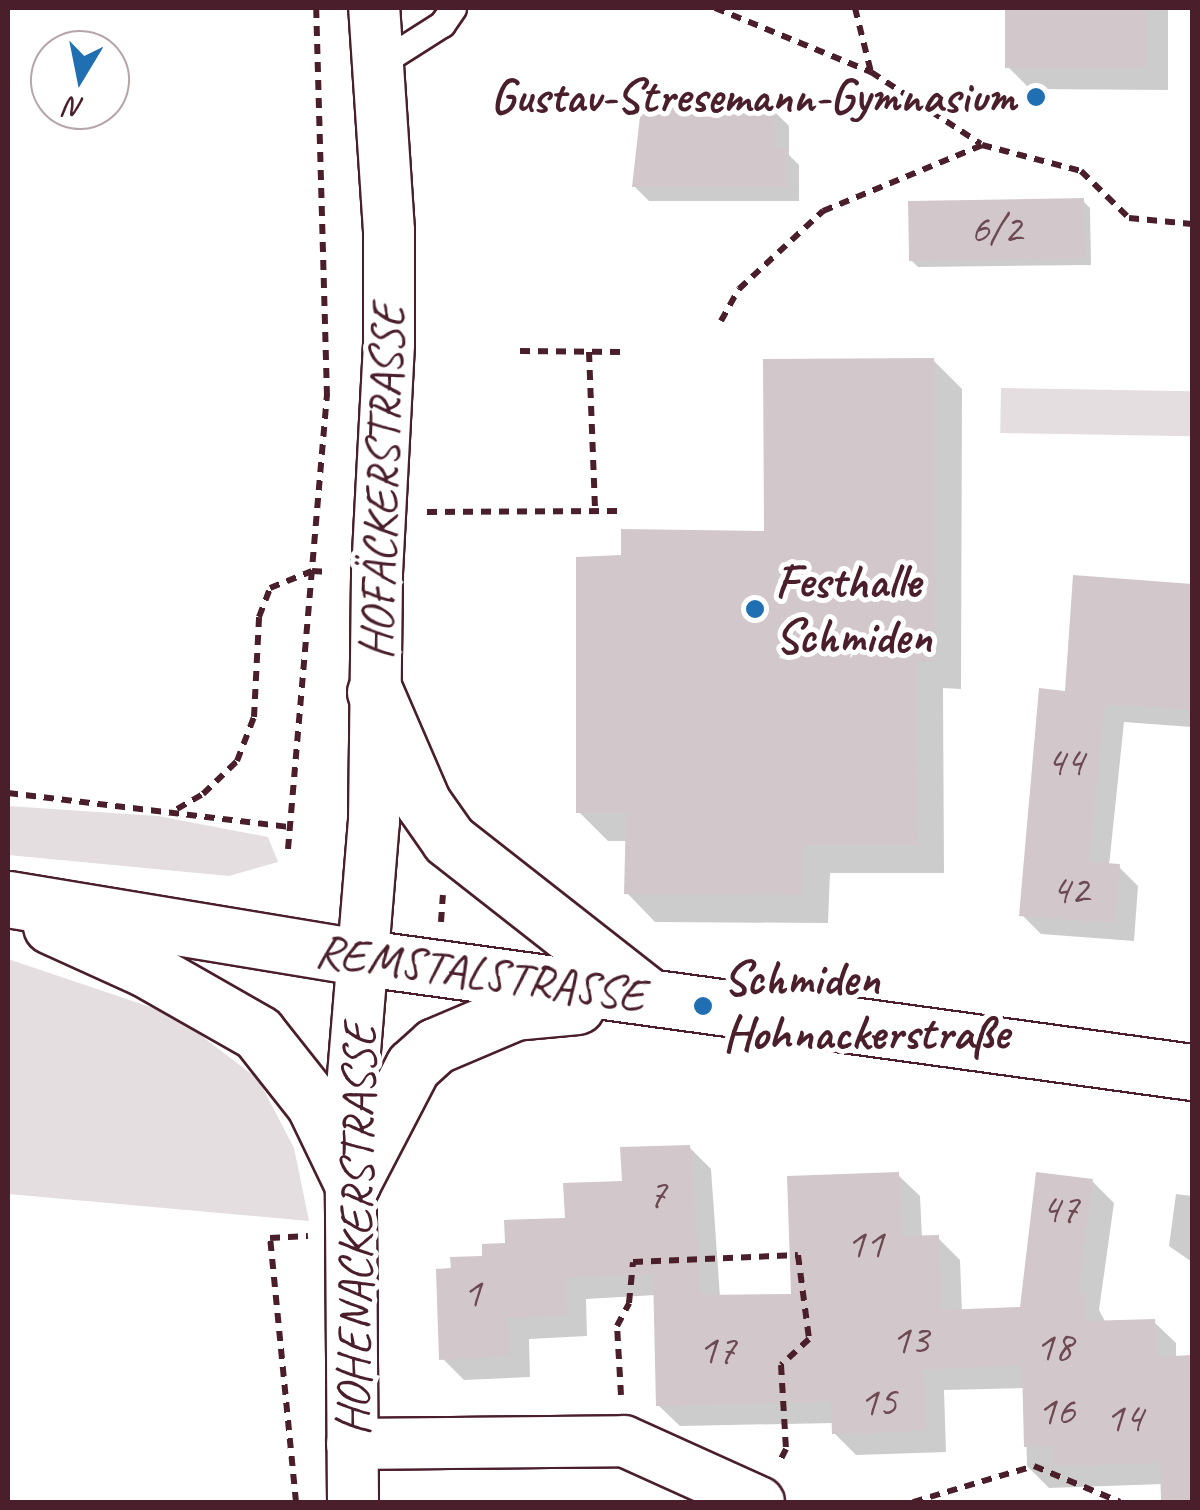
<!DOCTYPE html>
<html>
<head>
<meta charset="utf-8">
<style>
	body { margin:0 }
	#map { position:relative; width:1200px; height:1510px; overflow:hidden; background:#fff; font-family:Caveat,sans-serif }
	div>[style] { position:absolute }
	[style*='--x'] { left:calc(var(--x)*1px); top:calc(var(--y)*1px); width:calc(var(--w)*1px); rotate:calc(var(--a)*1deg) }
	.green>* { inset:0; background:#e5dee0; transform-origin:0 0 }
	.shadow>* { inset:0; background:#0003 }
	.building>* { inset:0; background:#d2c7cb; transform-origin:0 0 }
	.path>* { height:6px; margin-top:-3px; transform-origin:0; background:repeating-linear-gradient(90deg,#4a1f2b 0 10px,transparent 0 18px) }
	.roads { filter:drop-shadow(2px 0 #4a1f2b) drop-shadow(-2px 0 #4a1f2b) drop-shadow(0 2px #4a1f2b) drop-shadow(0 -2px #4a1f2b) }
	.service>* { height:25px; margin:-12.5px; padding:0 12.5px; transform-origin:12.5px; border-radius:12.5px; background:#fff }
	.minor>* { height:50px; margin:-25px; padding:0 25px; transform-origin:25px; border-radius:25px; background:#fff }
	.tertiary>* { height:55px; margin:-27.5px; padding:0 27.5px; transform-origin:27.5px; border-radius:27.5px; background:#fff }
	.dots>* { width:28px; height:28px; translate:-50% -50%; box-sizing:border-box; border:5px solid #fff; border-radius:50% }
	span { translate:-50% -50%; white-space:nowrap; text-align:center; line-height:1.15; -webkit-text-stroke:10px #fff; paint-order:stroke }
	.number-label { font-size:42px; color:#6c4953 }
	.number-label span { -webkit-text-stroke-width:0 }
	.poi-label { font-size:48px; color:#4a1f2b; font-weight:700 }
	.right { translate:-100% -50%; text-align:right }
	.left { translate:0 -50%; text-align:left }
	.street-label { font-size:48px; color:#4a1f2b }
	.frame { position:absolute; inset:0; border:10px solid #4a1f2b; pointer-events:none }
	.north { position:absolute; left:30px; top:30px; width:100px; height:100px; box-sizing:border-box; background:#fff; border:2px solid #b7a5aa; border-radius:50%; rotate:190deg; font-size:28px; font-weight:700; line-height:40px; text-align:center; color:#4a1f2b }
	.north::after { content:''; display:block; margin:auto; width:35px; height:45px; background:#1f6fb2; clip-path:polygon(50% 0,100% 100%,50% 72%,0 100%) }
</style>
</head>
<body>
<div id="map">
	<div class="green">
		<div style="left:1001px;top:388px;width:191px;height:45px;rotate:1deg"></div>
		<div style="clip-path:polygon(8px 806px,158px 816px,268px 837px,278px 862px,229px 876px,8px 855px)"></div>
		<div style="clip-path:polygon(8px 959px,174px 1015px,258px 1079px,294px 1148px,309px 1221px,8px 1194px)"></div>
	</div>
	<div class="shadow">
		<div style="clip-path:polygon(1008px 8px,1168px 8px,1168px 90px,1030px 89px,1008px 67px)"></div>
		<div style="clip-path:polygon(773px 110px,789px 126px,789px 155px,799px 165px,799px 201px,649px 201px,634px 186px)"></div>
		<div style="clip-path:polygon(1083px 201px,1090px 208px,1091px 265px,918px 267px,911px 260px)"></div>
		<div style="clip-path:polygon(933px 360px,962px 389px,961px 689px,943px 688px,944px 873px,830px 873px,828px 923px,655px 922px,627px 893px,628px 841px,608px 841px,579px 812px,623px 557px,767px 533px)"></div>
		<div style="clip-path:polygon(1076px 578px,1192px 586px,1192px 727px,1124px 722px,1109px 866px,1119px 867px,1138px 886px,1134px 941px,1041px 934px,1022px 915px,1068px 693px)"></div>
		<div style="clip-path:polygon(689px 1147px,711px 1169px,720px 1297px,794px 1296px,898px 1175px,920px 1196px,922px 1238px,938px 1238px,960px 1260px,962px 1312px,1022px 1310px,1092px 1181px,1114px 1203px,1099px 1310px,1106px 1323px,1154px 1322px,1176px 1343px,1176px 1359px,1192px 1358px,1192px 1502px,1164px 1502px,1163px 1484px,1049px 1488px,1027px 1466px,1025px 1388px,944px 1390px,946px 1452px,856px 1455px,834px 1433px,834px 1423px,680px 1426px,658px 1405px,656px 1295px,586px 1299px,587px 1336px,529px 1339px,530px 1377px,464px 1380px,442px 1358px,454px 1270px,567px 1220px)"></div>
		<div style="clip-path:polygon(1176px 1194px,1192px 1196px,1192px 1262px,1169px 1246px)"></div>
	</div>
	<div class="building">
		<div style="left:1005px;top:8px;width:141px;height:60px"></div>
		<div style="clip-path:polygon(641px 107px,774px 108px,775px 148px,785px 147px,785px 187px,632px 187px)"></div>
		<div style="left:1084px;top:198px;width:60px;height:176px;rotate:89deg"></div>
		<div style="clip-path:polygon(934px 358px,933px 661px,915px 661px,917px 845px,803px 845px,801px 895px,624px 894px,626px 813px,576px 813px,576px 557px,621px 555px,621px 529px,764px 531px,763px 359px)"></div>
		<div style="clip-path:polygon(1073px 575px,1192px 584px,1192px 710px,1105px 704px,1088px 862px,1120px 864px,1115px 923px,1019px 916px,1039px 688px,1065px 691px)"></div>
		<div style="clip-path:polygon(690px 1145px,701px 1295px,791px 1294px,787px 1176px,899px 1172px,902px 1236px,939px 1235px,942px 1310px,1020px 1307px,1036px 1172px,1093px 1179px,1078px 1293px,1085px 1293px,1086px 1321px,1155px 1319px,1156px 1357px,1192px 1355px,1192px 1502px,1161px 1502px,1160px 1463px,1054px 1466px,1053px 1446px,1024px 1447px,1022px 1366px,924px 1369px,926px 1431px,832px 1434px,831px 1402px,656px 1406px,653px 1274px,565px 1278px,567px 1316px,508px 1318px,510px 1356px,439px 1360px,436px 1269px,451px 1268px,450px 1257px,482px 1256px,482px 1244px,505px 1243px,504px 1220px,565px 1218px,563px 1183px,622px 1181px,620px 1147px)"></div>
	</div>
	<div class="path">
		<div style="--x:715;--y:8;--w:169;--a:22.3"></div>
		<div style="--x:871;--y:72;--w:131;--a:33.2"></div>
		<div style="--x:855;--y:8;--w:66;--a:76"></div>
		<div style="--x:721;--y:321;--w:37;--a:-61"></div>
		<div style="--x:739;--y:289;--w:115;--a:-42.9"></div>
		<div style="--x:823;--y:211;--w:172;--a:-22.5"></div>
		<div style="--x:982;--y:145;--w:102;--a:14.7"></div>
		<div style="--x:1081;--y:171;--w:67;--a:44.4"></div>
		<div style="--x:1129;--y:218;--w:63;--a:5.4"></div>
		<div style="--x:520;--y:351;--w:100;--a:0.6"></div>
		<div style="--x:589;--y:352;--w:159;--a:87.8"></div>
		<div style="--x:427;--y:512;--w:194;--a:-0.3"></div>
		<div style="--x:8;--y:793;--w:284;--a:6.9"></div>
		<div style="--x:177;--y:809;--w:30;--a:-30"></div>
		<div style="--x:203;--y:794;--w:47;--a:-44.1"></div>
		<div style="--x:237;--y:761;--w:47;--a:-68.9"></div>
		<div style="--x:254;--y:717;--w:100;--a:-87.1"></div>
		<div style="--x:259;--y:617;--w:31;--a:-69"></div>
		<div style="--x:270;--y:588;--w:45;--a:-22"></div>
		<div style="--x:312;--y:571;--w:18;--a:3"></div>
		<div style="--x:288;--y:849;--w:455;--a:-85.1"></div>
		<div style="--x:327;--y:396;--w:388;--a:-91.6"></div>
		<div style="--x:441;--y:922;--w:27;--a:-86"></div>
		<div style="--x:621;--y:1395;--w:69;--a:-93.3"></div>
		<div style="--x:617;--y:1326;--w:26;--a:-62"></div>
		<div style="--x:629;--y:1303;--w:41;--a:-84.4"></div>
		<div style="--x:633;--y:1262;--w:165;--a:-2.4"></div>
		<div style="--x:798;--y:1255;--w:85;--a:82.5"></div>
		<div style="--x:809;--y:1339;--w:38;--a:137"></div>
		<div style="--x:781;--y:1365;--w:84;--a:86.6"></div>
		<div style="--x:786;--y:1449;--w:13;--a:117"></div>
		<div style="--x:296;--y:1502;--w:265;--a:-95.6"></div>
		<div style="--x:270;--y:1238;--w:38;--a:-3"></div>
		<div style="--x:913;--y:1502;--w:126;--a:-16.6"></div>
		<div style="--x:1034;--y:1466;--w:93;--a:22.7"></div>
	</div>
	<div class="roads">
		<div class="service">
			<div style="--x:379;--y:64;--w:75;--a:-32.4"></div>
			<div style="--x:442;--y:24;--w:19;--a:-55"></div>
		</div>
		<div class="minor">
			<div style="--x:352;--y:1444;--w:272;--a:-0.6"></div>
			<div style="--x:624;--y:1441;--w:148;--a:24.3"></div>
			<div style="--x:353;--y:1502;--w:390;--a:-90.4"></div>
			<div style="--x:350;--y:1112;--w:291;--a:-85.3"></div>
			<div style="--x:374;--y:822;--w:249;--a:-89.3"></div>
			<div style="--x:377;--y:573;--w:229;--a:-87"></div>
			<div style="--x:389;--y:344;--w:113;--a:-90"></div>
			<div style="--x:389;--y:231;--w:224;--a:-93.8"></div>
		</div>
		<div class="tertiary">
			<div style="--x:375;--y:692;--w:121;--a:66.6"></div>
			<div style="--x:423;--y:803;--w:45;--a:54.9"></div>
			<div style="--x:449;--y:840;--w:253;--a:38.1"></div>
			<div style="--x:8;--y:899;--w:362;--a:9.4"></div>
			<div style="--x:365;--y:958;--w:835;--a:7.85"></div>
			<div style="--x:51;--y:926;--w:104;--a:24.4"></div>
			<div style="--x:146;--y:969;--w:129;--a:29.7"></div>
			<div style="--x:258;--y:1033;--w:90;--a:51.7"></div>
			<div style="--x:314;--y:1104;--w:88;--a:64.3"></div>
			<div style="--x:352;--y:1183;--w:132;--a:-62.5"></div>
			<div style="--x:413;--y:1066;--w:30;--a:-42"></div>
			<div style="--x:435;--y:1046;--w:87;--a:-23"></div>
			<div style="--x:515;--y:1012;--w:62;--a:-5.5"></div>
		</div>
	</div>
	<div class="dots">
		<div style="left:1036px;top:97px;background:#1f6fb2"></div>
		<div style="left:755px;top:609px;background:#1f6fb2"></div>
		<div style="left:703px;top:1006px;background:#1f6fb2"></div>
	</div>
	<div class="number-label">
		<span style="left:996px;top:229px">6/2</span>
		<span style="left:1065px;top:762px">44</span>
		<span style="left:1070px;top:890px">42</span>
		<span style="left:657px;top:1194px">7</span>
		<span style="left:1060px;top:1209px">47</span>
		<span style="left:865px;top:1244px">11</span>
		<span style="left:472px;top:1293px">1</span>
		<span style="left:910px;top:1340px">13</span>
		<span style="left:1054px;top:1347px">18</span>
		<span style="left:717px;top:1350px">17</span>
		<span style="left:878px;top:1402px">15</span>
		<span style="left:1056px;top:1411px">16</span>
		<span style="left:1124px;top:1418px">14</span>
	</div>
	<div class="poi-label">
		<span class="right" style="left:1016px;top:97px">Gustav-Stresemann-Gymnasium</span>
		<span class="left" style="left:775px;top:609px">Festhalle<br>Schmiden</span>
		<span class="left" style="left:723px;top:1006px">Schmiden<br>Hohnackerstraße</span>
	</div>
	<div class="street-label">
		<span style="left:382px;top:482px;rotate:-88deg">HOFÄCKERSTRASSE</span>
		<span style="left:480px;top:973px;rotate:8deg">REMSTALSTRASSE</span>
		<span style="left:356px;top:1230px;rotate:-89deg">HOHENACKERSTRASSE</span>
	</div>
	<div class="frame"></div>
	<div class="north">N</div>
</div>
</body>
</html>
